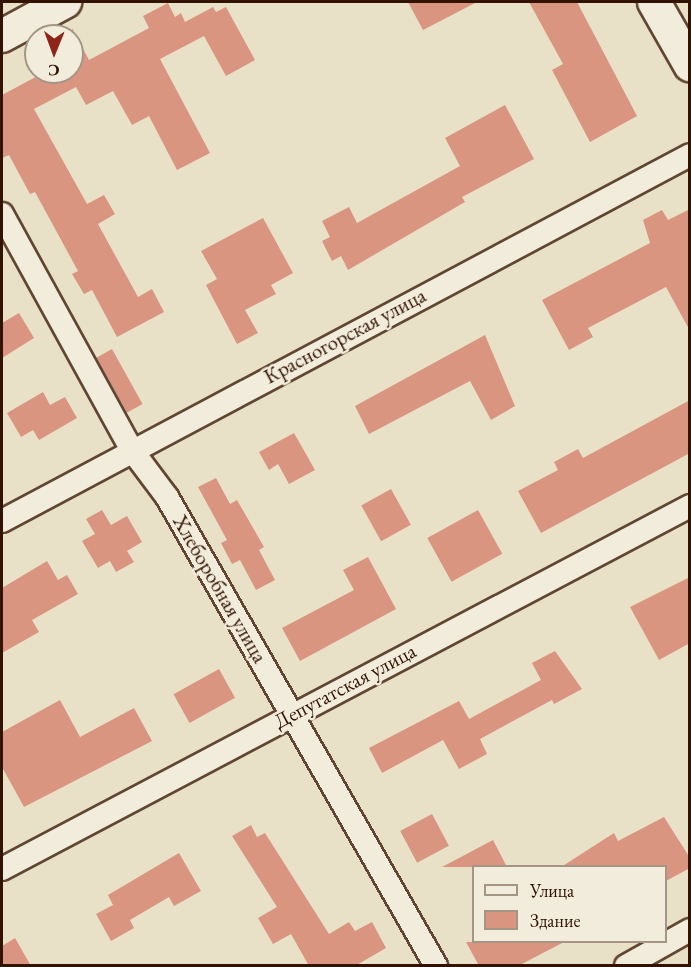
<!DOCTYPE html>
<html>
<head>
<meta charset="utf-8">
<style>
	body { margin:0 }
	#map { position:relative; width:691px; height:967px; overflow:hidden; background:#e9e1c7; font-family:"EB Garamond",serif }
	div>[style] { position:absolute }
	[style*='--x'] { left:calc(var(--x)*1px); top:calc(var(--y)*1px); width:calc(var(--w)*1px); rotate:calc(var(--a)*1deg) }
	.building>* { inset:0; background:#d99580; transform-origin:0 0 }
	.roads { filter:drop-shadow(2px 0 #604632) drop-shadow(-2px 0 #604632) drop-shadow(0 2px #604632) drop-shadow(0 -2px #604632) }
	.street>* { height:22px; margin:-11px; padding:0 11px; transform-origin:11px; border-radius:11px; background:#f1ecdb }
	.secondary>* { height:32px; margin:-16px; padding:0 16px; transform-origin:16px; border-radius:16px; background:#f1ecdb }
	span { translate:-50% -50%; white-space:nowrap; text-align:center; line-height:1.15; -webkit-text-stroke:5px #f1ecdb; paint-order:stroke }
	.street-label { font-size:21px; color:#321201 }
	.frame { position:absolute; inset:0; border:3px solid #321201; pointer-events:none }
	.legend { position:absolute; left:472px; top:865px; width:195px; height:78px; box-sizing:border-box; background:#f1ecdb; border:2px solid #a59584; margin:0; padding:8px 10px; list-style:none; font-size:18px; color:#321201 }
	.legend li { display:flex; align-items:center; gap:12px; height:30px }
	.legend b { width:30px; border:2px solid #a59584 }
	.north { position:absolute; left:24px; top:24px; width:60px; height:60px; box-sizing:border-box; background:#f1ecdb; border:2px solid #a59584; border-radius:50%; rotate:181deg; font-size:16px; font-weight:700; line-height:24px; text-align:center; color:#321201 }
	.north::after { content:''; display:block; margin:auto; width:21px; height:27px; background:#8f2418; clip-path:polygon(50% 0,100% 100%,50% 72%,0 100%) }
</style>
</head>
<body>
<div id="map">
	<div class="building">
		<div style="clip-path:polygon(408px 2px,477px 2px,423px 30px)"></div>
		<div style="clip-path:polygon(529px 2px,577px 2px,637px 116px,590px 142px,552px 70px,563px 64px)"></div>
		<div style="clip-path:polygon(168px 3px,175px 17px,181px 13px,185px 22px,213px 7px,216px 12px,226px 7px,255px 60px,226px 76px,204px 36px,160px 59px,210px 153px,177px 170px,149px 116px,132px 125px,113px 91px,86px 105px,76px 87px,34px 109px,87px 204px,104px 195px,115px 214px,98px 224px,138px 297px,152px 289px,164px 312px,117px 337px,92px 290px,84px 294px,72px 274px,78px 271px,35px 192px,30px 194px,9px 155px,2px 158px,2px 95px,45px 72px,72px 72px,72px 28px,89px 60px,149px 28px,143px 16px)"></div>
		<div style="clip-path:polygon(505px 105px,534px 159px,462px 197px,465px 202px,348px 270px,341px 256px,332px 261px,322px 241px,330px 237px,322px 221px,349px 207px,357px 223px,460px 166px,445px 138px)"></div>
		<div style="clip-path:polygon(690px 209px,690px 331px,666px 287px,588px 328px,593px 337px,569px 350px,542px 300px,650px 243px,643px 220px,662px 210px,668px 220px)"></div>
		<div style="clip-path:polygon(263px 218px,293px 273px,271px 285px,276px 294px,245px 310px,258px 333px,237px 344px,206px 285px,217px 279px,201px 251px)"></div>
		<div style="clip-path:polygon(19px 313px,34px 338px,2px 358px,2px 323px)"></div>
		<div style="clip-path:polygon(485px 335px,515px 406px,491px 420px,470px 381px,369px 434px,355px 406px)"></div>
		<div style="left:112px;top:349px;width:63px;height:18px;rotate:61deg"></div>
		<div style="clip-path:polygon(43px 392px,50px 405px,65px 397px,77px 418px,39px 440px,33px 430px,21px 437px,7px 413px)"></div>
		<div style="clip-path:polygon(690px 400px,690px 453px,541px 533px,518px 491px,558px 470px,554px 462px,578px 449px,583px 458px)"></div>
		<div style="clip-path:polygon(294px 433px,315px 470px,289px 484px,278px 464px,269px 470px,259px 452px)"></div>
		<div style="clip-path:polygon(216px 478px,230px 504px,237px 500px,264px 547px,259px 550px,275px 580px,256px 590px,240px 560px,232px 564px,221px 543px,227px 540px,198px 487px)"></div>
		<div style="left:391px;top:489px;width:41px;height:34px;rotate:61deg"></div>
		<div style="clip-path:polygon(102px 510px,111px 525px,127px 516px,142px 542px,127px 551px,134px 562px,116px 572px,110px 561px,98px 568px,82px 541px,95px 534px,86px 519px)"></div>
		<div style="left:478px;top:510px;width:50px;height:58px;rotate:61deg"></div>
		<div style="clip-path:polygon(368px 557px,396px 609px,300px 661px,282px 628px,354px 590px,343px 570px)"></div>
		<div style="clip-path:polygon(47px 561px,58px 580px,67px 575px,78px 594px,32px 620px,39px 632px,2px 653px,2px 588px)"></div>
		<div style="clip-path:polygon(690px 577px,690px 643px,659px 660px,630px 607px)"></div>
		<div style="clip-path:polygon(555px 651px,582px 689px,554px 704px,552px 700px,480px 739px,487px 754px,459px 769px,443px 740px,382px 773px,369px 748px,459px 701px,469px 719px,541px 680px,532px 663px)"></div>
		<div style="left:219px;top:669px;width:33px;height:52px;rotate:61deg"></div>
		<div style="clip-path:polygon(60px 700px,80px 737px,134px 708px,152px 741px,24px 807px,2px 767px,2px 732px)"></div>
		<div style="left:432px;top:814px;width:36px;height:36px;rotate:62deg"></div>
		<div style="clip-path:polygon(664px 817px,690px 858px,690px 868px,666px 881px,666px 867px,561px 867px,614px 833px,618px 841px)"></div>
		<div style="clip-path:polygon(251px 825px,257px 837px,265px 833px,329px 934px,349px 922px,355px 931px,372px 922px,386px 948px,355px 966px,309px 966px,291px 934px,273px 944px,258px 918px,277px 907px,232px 836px)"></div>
		<div style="clip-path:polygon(493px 840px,507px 867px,442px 867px)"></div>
		<div style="clip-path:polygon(179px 853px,201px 891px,174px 906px,169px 897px,130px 920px,134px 928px,111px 941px,96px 914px,113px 905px,108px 895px)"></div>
		<div style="clip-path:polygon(15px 938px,31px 966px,2px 966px,2px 946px)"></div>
		<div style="clip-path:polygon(466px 942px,564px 942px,518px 966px,479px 966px)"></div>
	</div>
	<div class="roads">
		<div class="street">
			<div style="--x:2;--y:214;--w:268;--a:61.2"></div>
			<div style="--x:131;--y:449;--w:60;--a:53.1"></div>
			<div style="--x:167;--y:497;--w:541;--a:60.16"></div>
			<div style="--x:2;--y:521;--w:779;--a:-28.01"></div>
			<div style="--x:2;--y:869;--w:778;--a:-27.82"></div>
			<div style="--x:626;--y:966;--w:73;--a:-29.4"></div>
		</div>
		<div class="secondary">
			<div style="--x:654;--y:2;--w:73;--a:60.3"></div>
			<div style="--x:2;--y:36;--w:72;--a:-28.4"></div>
		</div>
	</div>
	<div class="street-label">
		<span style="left:345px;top:336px;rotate:-28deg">Красногорская улица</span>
		<span style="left:220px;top:589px;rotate:60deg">Хлеборобная улица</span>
		<span style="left:345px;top:686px;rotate:-28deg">Депутатская улица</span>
	</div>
	<div class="frame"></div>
	<ul class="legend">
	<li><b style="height:8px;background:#f1ecdb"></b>Улица</li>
	<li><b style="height:16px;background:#d99580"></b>Здание</li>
	</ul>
	<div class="north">С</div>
</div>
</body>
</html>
